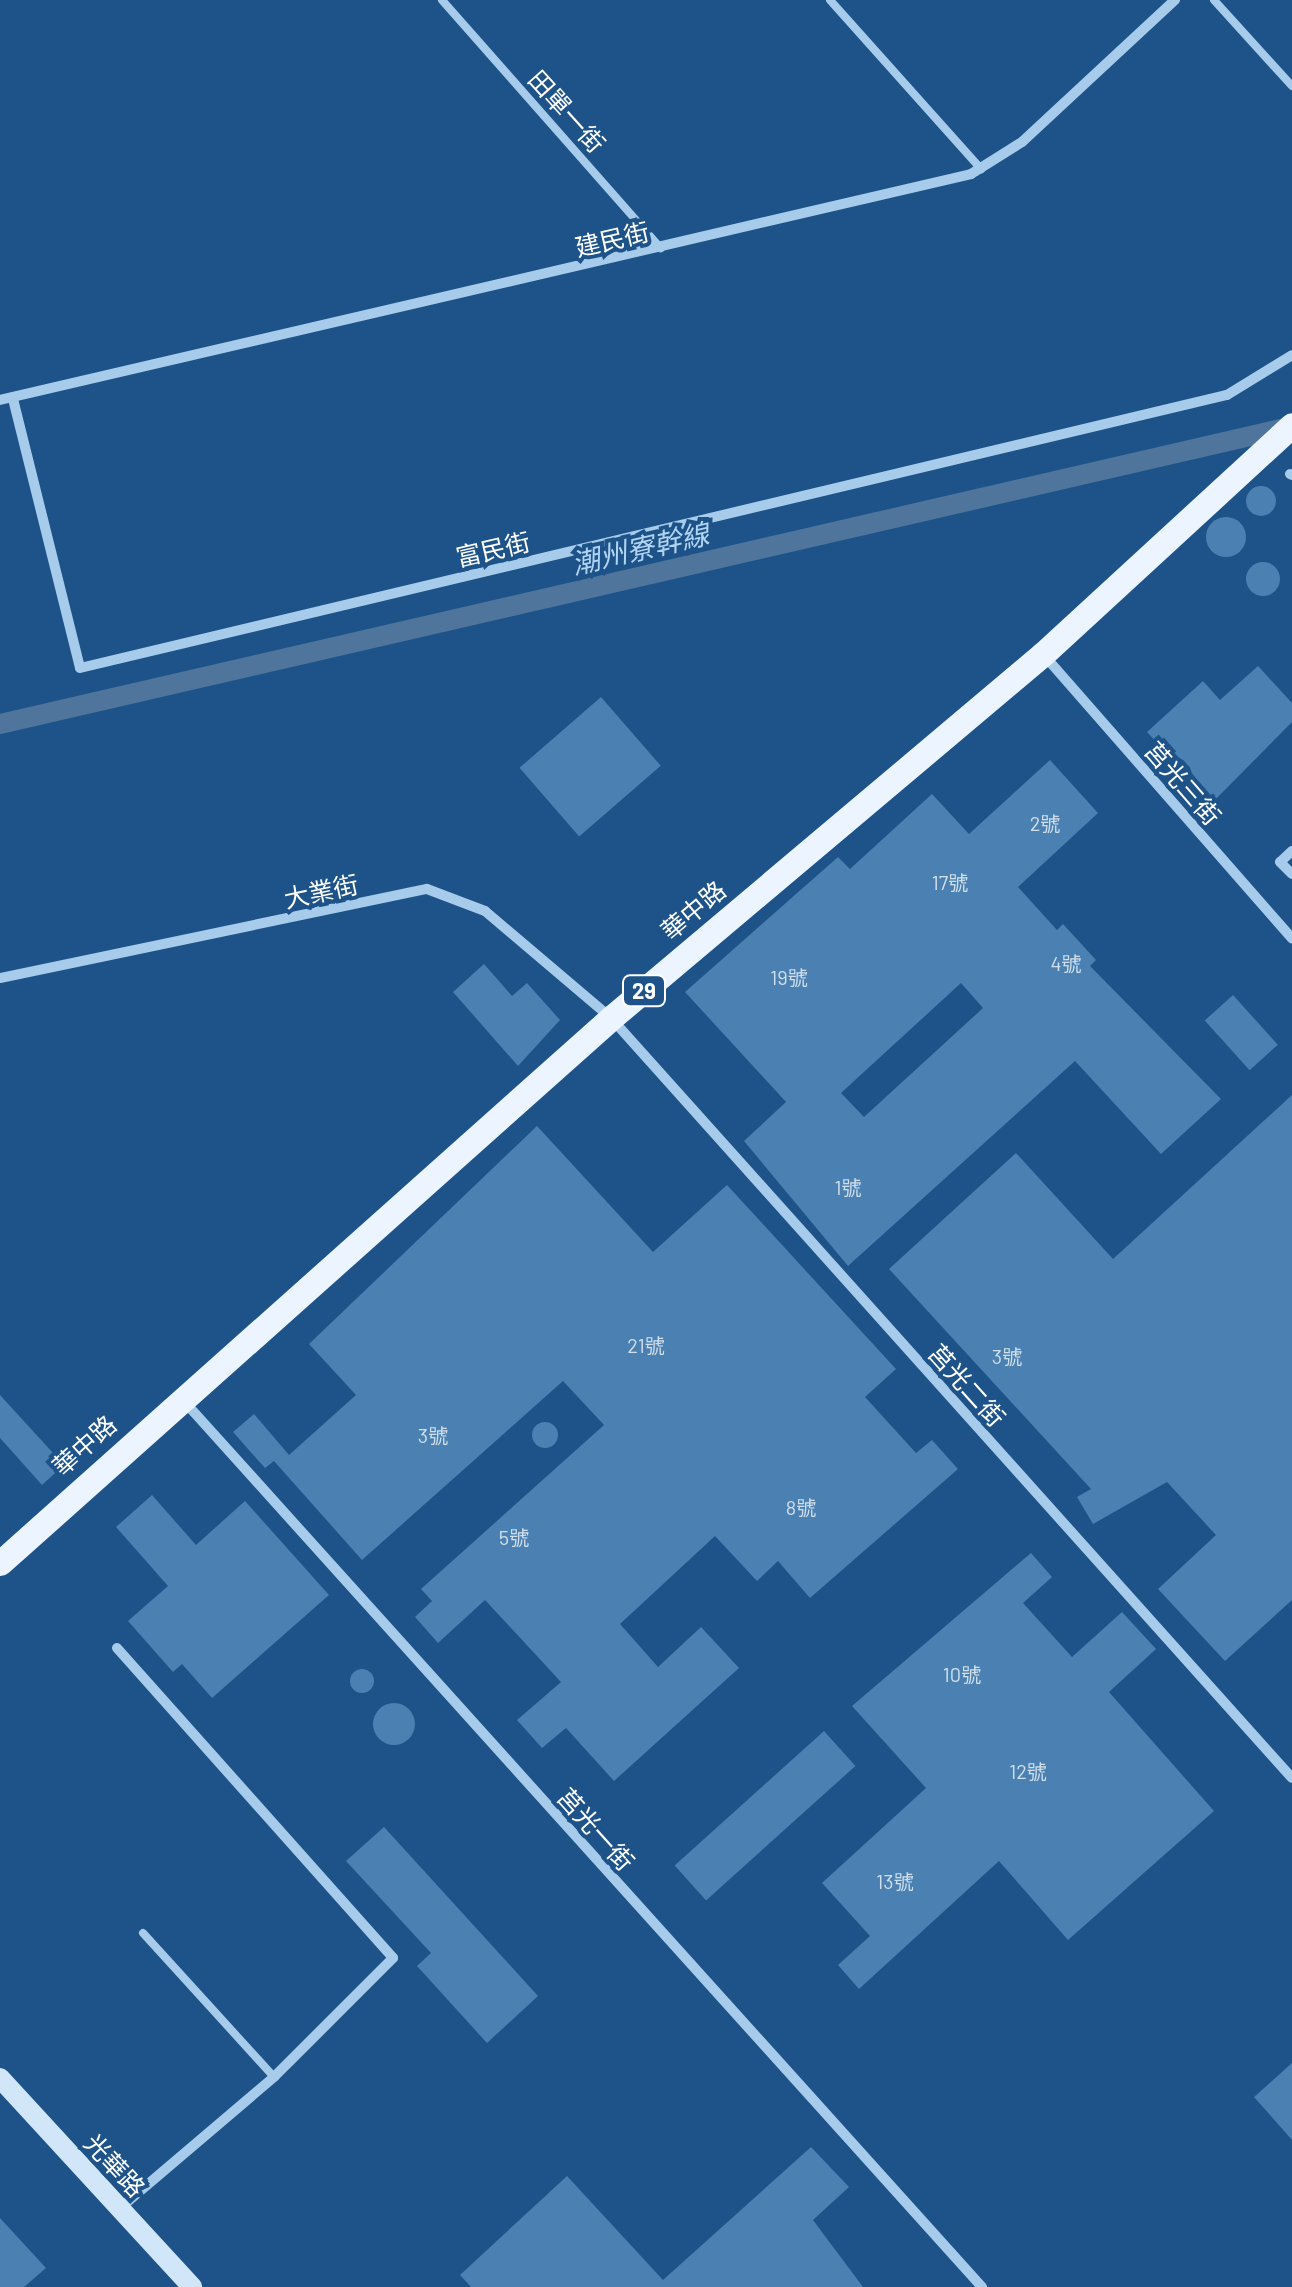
<!DOCTYPE html>
<html>
<head>
<meta charset="utf-8">
<style>
	body { margin:0 }
	#map { position:relative; width:1292px; height:2287px; overflow:hidden; background:#1d5388; font-family:Barlow,"Noto Sans TC",sans-serif }
	div>[style] { position:absolute }
	[style*='--x'] { left:calc(var(--x)*1px); top:calc(var(--y)*1px); width:calc(var(--w)*1px); rotate:calc(var(--a)*1deg) }
	.canal>* { height:20px; margin:-10px; padding:0 10px; transform-origin:10px; border-radius:10px; background:#4f759c }
	.building>* { inset:0; background:#4a80b2; transform-origin:0 0 }
	.round { border-radius:50% }
	.lane>* { height:8px; margin:-4px; padding:0 4px; transform-origin:4px; border-radius:4px; background:#a7cbeb }
	.street>* { height:10px; margin:-5px; padding:0 5px; transform-origin:5px; border-radius:5px; background:#a7cbeb }
	.secondary>* { height:20px; margin:-10px; padding:0 10px; transform-origin:10px; border-radius:10px; background:#d2e6f9 }
	.primary>* { height:25px; margin:-12.5px; padding:0 12.5px; transform-origin:12.5px; border-radius:12.5px; background:#ebf4ff }
	span { translate:-50% -50%; white-space:nowrap; text-align:center; line-height:1.15; -webkit-text-stroke:8px #1d5388; paint-order:stroke }
	.number-label { font-size:20px; color:#d2dfec }
	.number-label span { -webkit-text-stroke-width:0 }
	.shield-label span { padding:2px 8px; background:#1d5388; border:2px solid; border-radius:8px; -webkit-text-stroke-width:0 }
	.shield-label { font-size:22px; color:#fff; font-weight:700 }
	.street-label { font-size:25px; color:#fff }
	.water-label { font-size:28px; color:#b2d4f3; font-style:italic }
</style>
</head>
<body>
<div id="map">
	<div class="canal">
		<div style="--x:0;--y:724;--w:1324;--a:-12.97"></div>
	</div>
	<div class="building">
		<div class="round" style="left:1246px;top:486px;width:30px;height:30px"></div>
		<div class="round" style="left:1206px;top:517px;width:40px;height:40px"></div>
		<div class="round" style="left:1246px;top:562px;width:34px;height:34px"></div>
		<div style="clip-path:polygon(1258px 666px,1292px 703px,1292px 722px,1212px 803px,1147px 732px,1203px 681px,1220px 700px)"></div>
		<div style="left:601px;top:697px;width:91px;height:108px;rotate:49deg"></div>
		<div style="clip-path:polygon(evenodd,1050px 760px,1098px 813px,1018px 887px,1057px 930px,1063px 924px,1096px 960px,1090px 966px,1221px 1099px,1161px 1154px,1075px 1061px,848px 1266px,744px 1141px,786px 1102px,685px 992px,838px 857px,850px 869px,932px 794px,969px 834px,1050px 760px,961px 983px,983px 1008px,864px 1117px,841px 1093px,961px 983px)"></div>
		<div style="clip-path:polygon(484px 964px,512px 996px,527px 983px,560px 1020px,518px 1066px,453px 992px)"></div>
		<div style="left:1233px;top:995px;width:67px;height:38px;rotate:48deg"></div>
		<div style="clip-path:polygon(1292px 1095px,1292px 1600px,1225px 1661px,1158px 1589px,1216px 1535px,1167px 1482px,1093px 1524px,1077px 1497px,1091px 1489px,889px 1269px,1016px 1153px,1113px 1259px)"></div>
		<div style="clip-path:polygon(537px 1126px,653px 1252px,727px 1185px,896px 1369px,865px 1397px,916px 1453px,932px 1440px,958px 1469px,810px 1598px,778px 1561px,757px 1581px,715px 1536px,620px 1624px,658px 1667px,701px 1627px,739px 1668px,614px 1781px,566px 1728px,542px 1748px,517px 1720px,561px 1682px,485px 1600px,438px 1643px,415px 1617px,432px 1601px,421px 1589px,604px 1425px,563px 1381px,362px 1560px,274px 1461px,265px 1468px,233px 1432px,254px 1414px,289px 1455px,356px 1395px,309px 1344px)"></div>
		<div style="clip-path:polygon(0 1395px,64px 1465px,42px 1485px,0 1438px)"></div>
		<div class="round" style="left:532px;top:1422px;width:26px;height:26px"></div>
		<div style="clip-path:polygon(152px 1495px,196px 1545px,245px 1501px,329px 1595px,212px 1698px,182px 1664px,173px 1672px,128px 1621px,168px 1586px,116px 1527px)"></div>
		<div style="clip-path:polygon(1031px 1553px,1052px 1577px,1023px 1603px,1072px 1657px,1122px 1612px,1156px 1649px,1109px 1692px,1214px 1811px,1068px 1940px,999px 1861px,859px 1989px,838px 1965px,870px 1936px,822px 1883px,926px 1788px,852px 1706px)"></div>
		<div class="round" style="left:350px;top:1669px;width:24px;height:24px"></div>
		<div class="round" style="left:373px;top:1703px;width:42px;height:42px"></div>
		<div style="left:824px;top:1731px;width:47px;height:201px;rotate:48deg"></div>
		<div style="clip-path:polygon(384px 1827px,538px 1996px,487px 2043px,417px 1966px,431px 1953px,346px 1861px)"></div>
		<div style="clip-path:polygon(1292px 2063px,1292px 2140px,1254px 2097px)"></div>
		<div style="clip-path:polygon(811px 2147px,849px 2187px,813px 2220px,863px 2287px,471px 2287px,460px 2275px,567px 2176px,663px 2280px)"></div>
		<div style="clip-path:polygon(0 2218px,46px 2268px,24px 2287px,0 2287px)"></div>
	</div>
	<div class="lane">
		<div style="--x:442;--y:0;--w:331;--a:48.6"></div>
		<div style="--x:830;--y:0;--w:227;--a:48.2"></div>
		<div style="--x:1214;--y:0;--w:116;--a:47.8"></div>
		<div style="--x:143;--y:1933;--w:195;--a:47.7"></div>
	</div>
	<div class="street">
		<div style="--x:13;--y:399;--w:277;--a:76"></div>
		<div style="--x:80;--y:668;--w:1179;--a:-13.39"></div>
		<div style="--x:1227;--y:395;--w:76;--a:-31.6"></div>
		<div style="--x:0;--y:400;--w:997;--a:-13.1"></div>
		<div style="--x:971;--y:174;--w:60;--a:-32.1"></div>
		<div style="--x:1022;--y:142;--w:209;--a:-42.9"></div>
		<div style="--x:1290;--y:474;--w:2;--a:27"></div>
		<div style="--x:1043;--y:654;--w:378;--a:48.8"></div>
		<div style="--x:1292;--y:851;--w:16;--a:137"></div>
		<div style="--x:1280;--y:862;--w:17;--a:45"></div>
		<div style="--x:0;--y:978;--w:436;--a:-11.8"></div>
		<div style="--x:427;--y:889;--w:62;--a:20.8"></div>
		<div style="--x:485;--y:911;--w:165;--a:40.3"></div>
		<div style="--x:611;--y:1018;--w:1020;--a:48.14"></div>
		<div style="--x:183;--y:1400;--w:1194;--a:47.99"></div>
		<div style="--x:117;--y:1648;--w:415;--a:48.3"></div>
		<div style="--x:393;--y:1958;--w:168;--a:135"></div>
		<div style="--x:274;--y:2077;--w:202;--a:139.6"></div>
	</div>
	<div class="secondary">
		<div style="--x:0;--y:2078;--w:284;--a:47.4"></div>
	</div>
	<div class="primary">
		<div style="--x:0;--y:1563;--w:819;--a:-41.73"></div>
		<div style="--x:611;--y:1018;--w:565;--a:-40.12"></div>
		<div style="--x:1043;--y:654;--w:338;--a:-42.6"></div>
	</div>
	<div class="number-label">
		<span style="left:1045px;top:823px">2號</span>
		<span style="left:950px;top:882px">17號</span>
		<span style="left:1066px;top:963px">4號</span>
		<span style="left:789px;top:977px">19號</span>
		<span style="left:848px;top:1187px">1號</span>
		<span style="left:646px;top:1345px">21號</span>
		<span style="left:1007px;top:1356px">3號</span>
		<span style="left:433px;top:1435px">3號</span>
		<span style="left:801px;top:1507px">8號</span>
		<span style="left:514px;top:1537px">5號</span>
		<span style="left:962px;top:1674px">10號</span>
		<span style="left:1028px;top:1771px">12號</span>
		<span style="left:895px;top:1881px">13號</span>
	</div>
	<div class="shield-label">
		<span style="left:644px;top:991px">29</span>
	</div>
	<div class="street-label">
		<span style="left:567px;top:111px;rotate:48deg">田單一街</span>
		<span style="left:612px;top:239px;rotate:-13deg">建民街</span>
		<span style="left:493px;top:549px;rotate:-13deg">富民街</span>
		<span style="left:1183px;top:783px;rotate:49deg">莒光三街</span>
		<span style="left:321px;top:891px;rotate:-12deg">大業街</span>
		<span style="left:693px;top:910px;rotate:-40deg">華中路</span>
		<span style="left:967px;top:1385px;rotate:48deg">莒光二街</span>
		<span style="left:84px;top:1445px;rotate:-42deg">華中路</span>
		<span style="left:596px;top:1829px;rotate:48deg">莒光一街</span>
		<span style="left:115px;top:2165px;rotate:47deg">光華路</span>
	</div>
	<div class="water-label">
		<span style="left:640px;top:548px;rotate:-13deg">潮州寮幹線</span>
	</div>
</div>
</body>
</html>
